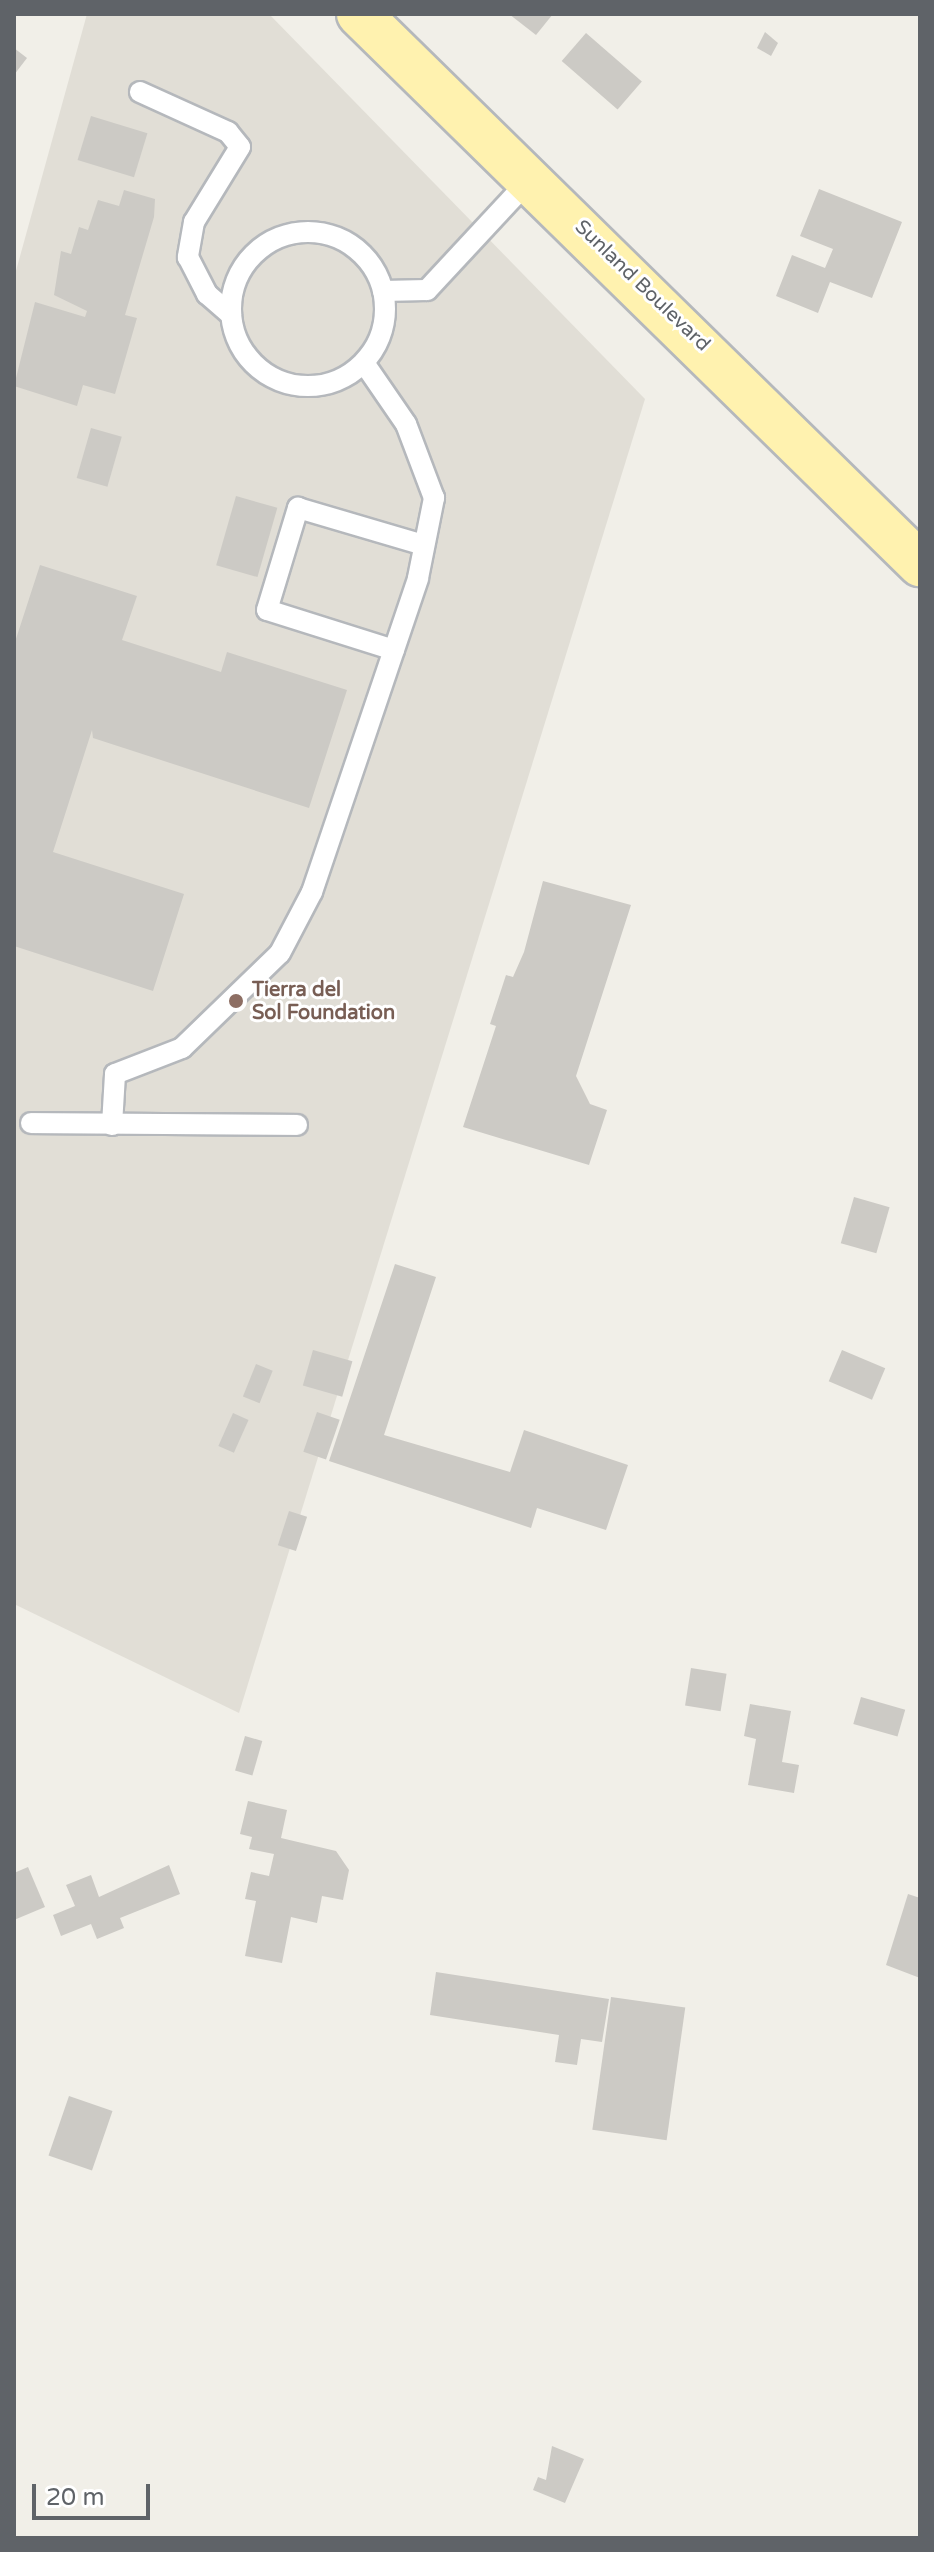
<!DOCTYPE html>
<html>
<head>
<meta charset="utf-8">
<style>
	body { margin:0 }
	#map { position:relative; width:934px; height:2552px; overflow:hidden; background:#f1efe8; font-family:"Varela Round",sans-serif }
	div>[style] { position:absolute }
	[style*='--x'] { left:calc(var(--x)*1px); top:calc(var(--y)*1px); width:calc(var(--w)*1px); rotate:calc(var(--a)*1deg) }
	.education>* { inset:0; background:#e1ded6 }
	.building>* { inset:0; background:#cccac5; transform-origin:0 0 }
	.roads { filter:drop-shadow(2px 0 #b5b8bc) drop-shadow(-2px 0 #b5b8bc) drop-shadow(0 2px #b5b8bc) drop-shadow(0 -2px #b5b8bc) }
	.lane>* { height:20px; margin:-10px; padding:0 10px; transform-origin:10px; border-radius:10px; background:#fff }
	.lane>.ring { margin:-10px; padding:0; box-sizing:content-box; background:none; border:20px solid #fff; border-radius:50% }
	.primary>* { height:44px; margin:-22px; padding:0 22px; transform-origin:22px; border-radius:22px; background:#fff2af }
	.dots>* { width:22px; height:22px; translate:-50% -50%; box-sizing:border-box; border:4px solid #fff; border-radius:50% }
	span { translate:-50% -50%; white-space:nowrap; text-align:center; line-height:1.15; -webkit-text-stroke:6px #fff; paint-order:stroke }
	.street-label { font-size:20px; color:#5f6368 }
	.education-label { font-size:20px; color:#785e54; font-weight:700 }
	.left { translate:0 -50%; text-align:left }
	.frame { position:absolute; inset:0; border:16px solid #5f6368; pointer-events:none }
	.scale { position:absolute; left:32px; top:2484px; width:118px; height:36px; box-sizing:border-box; border:4px solid #5f6368; border-top:0; padding-left:10px; font-size:24px; line-height:28px; white-space:nowrap; color:#5f6368; -webkit-text-stroke:6px #fff; paint-order:stroke }
</style>
</head>
<body>
<div id="map">
	<div class="education">
		<div style="clip-path:polygon(87px 14px,269px 14px,645px 399px,239px 1713px,14px 1604px,14px 278px)"></div>
	</div>
	<div class="building">
		<div style="clip-path:polygon(509px 14px,553px 14px,536px 35px)"></div>
		<div style="clip-path:polygon(765px 32px,778px 43px,771px 56px,757px 48px)"></div>
		<div style="left:586px;top:33px;width:74px;height:37px;rotate:41deg"></div>
		<div style="clip-path:polygon(14px 48px,27px 58px,14px 75px)"></div>
		<div style="left:91px;top:116px;width:59px;height:46px;rotate:17deg"></div>
		<div style="clip-path:polygon(819px 189px,902px 222px,872px 298px,830px 282px,818px 313px,776px 296px,792px 255px,825px 268px,833px 249px,800px 236px)"></div>
		<div style="clip-path:polygon(124px 190px,155px 199px,154px 217px,125px 315px,137px 318px,115px 394px,83px 385px,77px 406px,14px 386px,35px 302px,85px 317px,87px 311px,54px 295px,61px 251px,71px 254px,79px 227px,88px 230px,98px 200px,119px 206px)"></div>
		<div style="left:91px;top:428px;width:32px;height:52px;rotate:16deg"></div>
		<div style="left:236px;top:496px;width:43px;height:72px;rotate:16deg"></div>
		<div style="clip-path:polygon(40px 565px,137px 596px,122px 640px,221px 672px,227px 652px,347px 690px,309px 808px,93px 738px,92px 730px,53px 852px,184px 894px,153px 991px,14px 946px,14px 645px)"></div>
		<div style="clip-path:polygon(543px 881px,631px 905px,576px 1076px,590px 1104px,607px 1110px,589px 1165px,463px 1127px,496px 1026px,490px 1024px,506px 975px,513px 977px,524px 952px)"></div>
		<div style="left:854px;top:1197px;width:37px;height:48px;rotate:16deg"></div>
		<div style="clip-path:polygon(395px 1264px,436px 1277px,384px 1435px,510px 1472px,524px 1430px,628px 1465px,606px 1530px,537px 1508px,531px 1528px,329px 1461px)"></div>
		<div style="left:313px;top:1350px;width:41px;height:37px;rotate:16deg"></div>
		<div style="left:842px;top:1350px;width:47px;height:34px;rotate:23deg"></div>
		<div style="left:256px;top:1364px;width:18px;height:35px;rotate:22deg"></div>
		<div style="left:317px;top:1412px;width:24px;height:42px;rotate:19deg"></div>
		<div style="left:233px;top:1413px;width:17px;height:36px;rotate:24deg"></div>
		<div style="left:289px;top:1511px;width:19px;height:36px;rotate:18deg"></div>
		<div style="left:691px;top:1668px;width:36px;height:38px;rotate:9deg"></div>
		<div style="left:861px;top:1697px;width:46px;height:28px;rotate:16deg"></div>
		<div style="clip-path:polygon(750px 1704px,791px 1711px,782px 1762px,799px 1765px,794px 1793px,748px 1785px,756px 1739px,744px 1736px)"></div>
		<div style="left:245px;top:1736px;width:18px;height:36px;rotate:16deg"></div>
		<div style="clip-path:polygon(248px 1801px,287px 1810px,281px 1838px,336px 1851px,349px 1870px,343px 1900px,322px 1896px,317px 1923px,291px 1917px,282px 1963px,245px 1956px,256px 1901px,245px 1899px,251px 1872px,269px 1876px,274px 1854px,249px 1849px,252px 1837px,240px 1834px)"></div>
		<div style="clip-path:polygon(169px 1865px,180px 1894px,120px 1918px,124px 1928px,97px 1939px,91px 1924px,61px 1936px,53px 1915px,75px 1906px,66px 1885px,91px 1875px,99px 1897px)"></div>
		<div style="clip-path:polygon(28px 1867px,45px 1907px,14px 1920px,14px 1873px)"></div>
		<div style="clip-path:polygon(908px 1894px,920px 1898px,920px 1978px,886px 1965px)"></div>
		<div style="clip-path:polygon(436px 1972px,609px 1999px,602px 2042px,581px 2039px,577px 2065px,555px 2062px,559px 2035px,430px 2015px)"></div>
		<div style="left:611px;top:1997px;width:75px;height:134px;rotate:8deg"></div>
		<div style="left:69px;top:2096px;width:46px;height:63px;rotate:19deg"></div>
		<div style="clip-path:polygon(552px 2446px,584px 2459px,565px 2503px,533px 2490px,538px 2477px,546px 2480px)"></div>
	</div>
	<div class="roads">
		<div class="lane">
			<div style="--x:140;--y:92;--w:97;--a:24.4"></div>
			<div style="--x:228;--y:132;--w:19;--a:51"></div>
			<div style="--x:240;--y:147;--w:88;--a:121.5"></div>
			<div style="--x:194;--y:222;--w:36;--a:100"></div>
			<div style="--x:188;--y:257;--w:42;--a:62.8"></div>
			<div style="--x:207;--y:294;--w:32;--a:41"></div>
			<div class="ring" style="left:231px;top:232px;width:134px;height:134px"></div>
			<div style="--x:383;--y:291;--w:44;--a:-1.3"></div>
			<div style="--x:427;--y:290;--w:153;--a:-47.1"></div>
			<div style="--x:394;--y:650;--w:133;--a:-162.5"></div>
			<div style="--x:267;--y:610;--w:107;--a:-73.1"></div>
			<div style="--x:298;--y:508;--w:131;--a:16.4"></div>
			<div style="--x:31;--y:1123;--w:266;--a:0.4"></div>
			<div style="--x:112;--y:1125;--w:51;--a:-86.6"></div>
			<div style="--x:115;--y:1074;--w:72;--a:-21.2"></div>
			<div style="--x:182;--y:1048;--w:136;--a:-44.1"></div>
			<div style="--x:280;--y:953;--w:69;--a:-62.3"></div>
			<div style="--x:312;--y:892;--w:331;--a:-71.3"></div>
			<div style="--x:418;--y:578;--w:82;--a:-78.7"></div>
			<div style="--x:434;--y:498;--w:79;--a:-110.7"></div>
			<div style="--x:406;--y:424;--w:74;--a:-124.5"></div>
		</div>
		<div class="primary">
			<div style="--x:359;--y:14;--w:786;--a:44.43"></div>
		</div>
	</div>
	<div class="dots">
		<div style="left:236px;top:1001px;background:#8d6e63"></div>
	</div>
	<div class="street-label">
		<span style="left:642px;top:286px;rotate:44deg">Sunland Boulevard</span>
	</div>
	<div class="education-label">
		<span class="left" style="left:252px;top:1002px">Tierra del<br>Sol Foundation</span>
	</div>
	<div class="frame"></div>
	<div class="scale">20 m</div>
</div>
</body>
</html>
